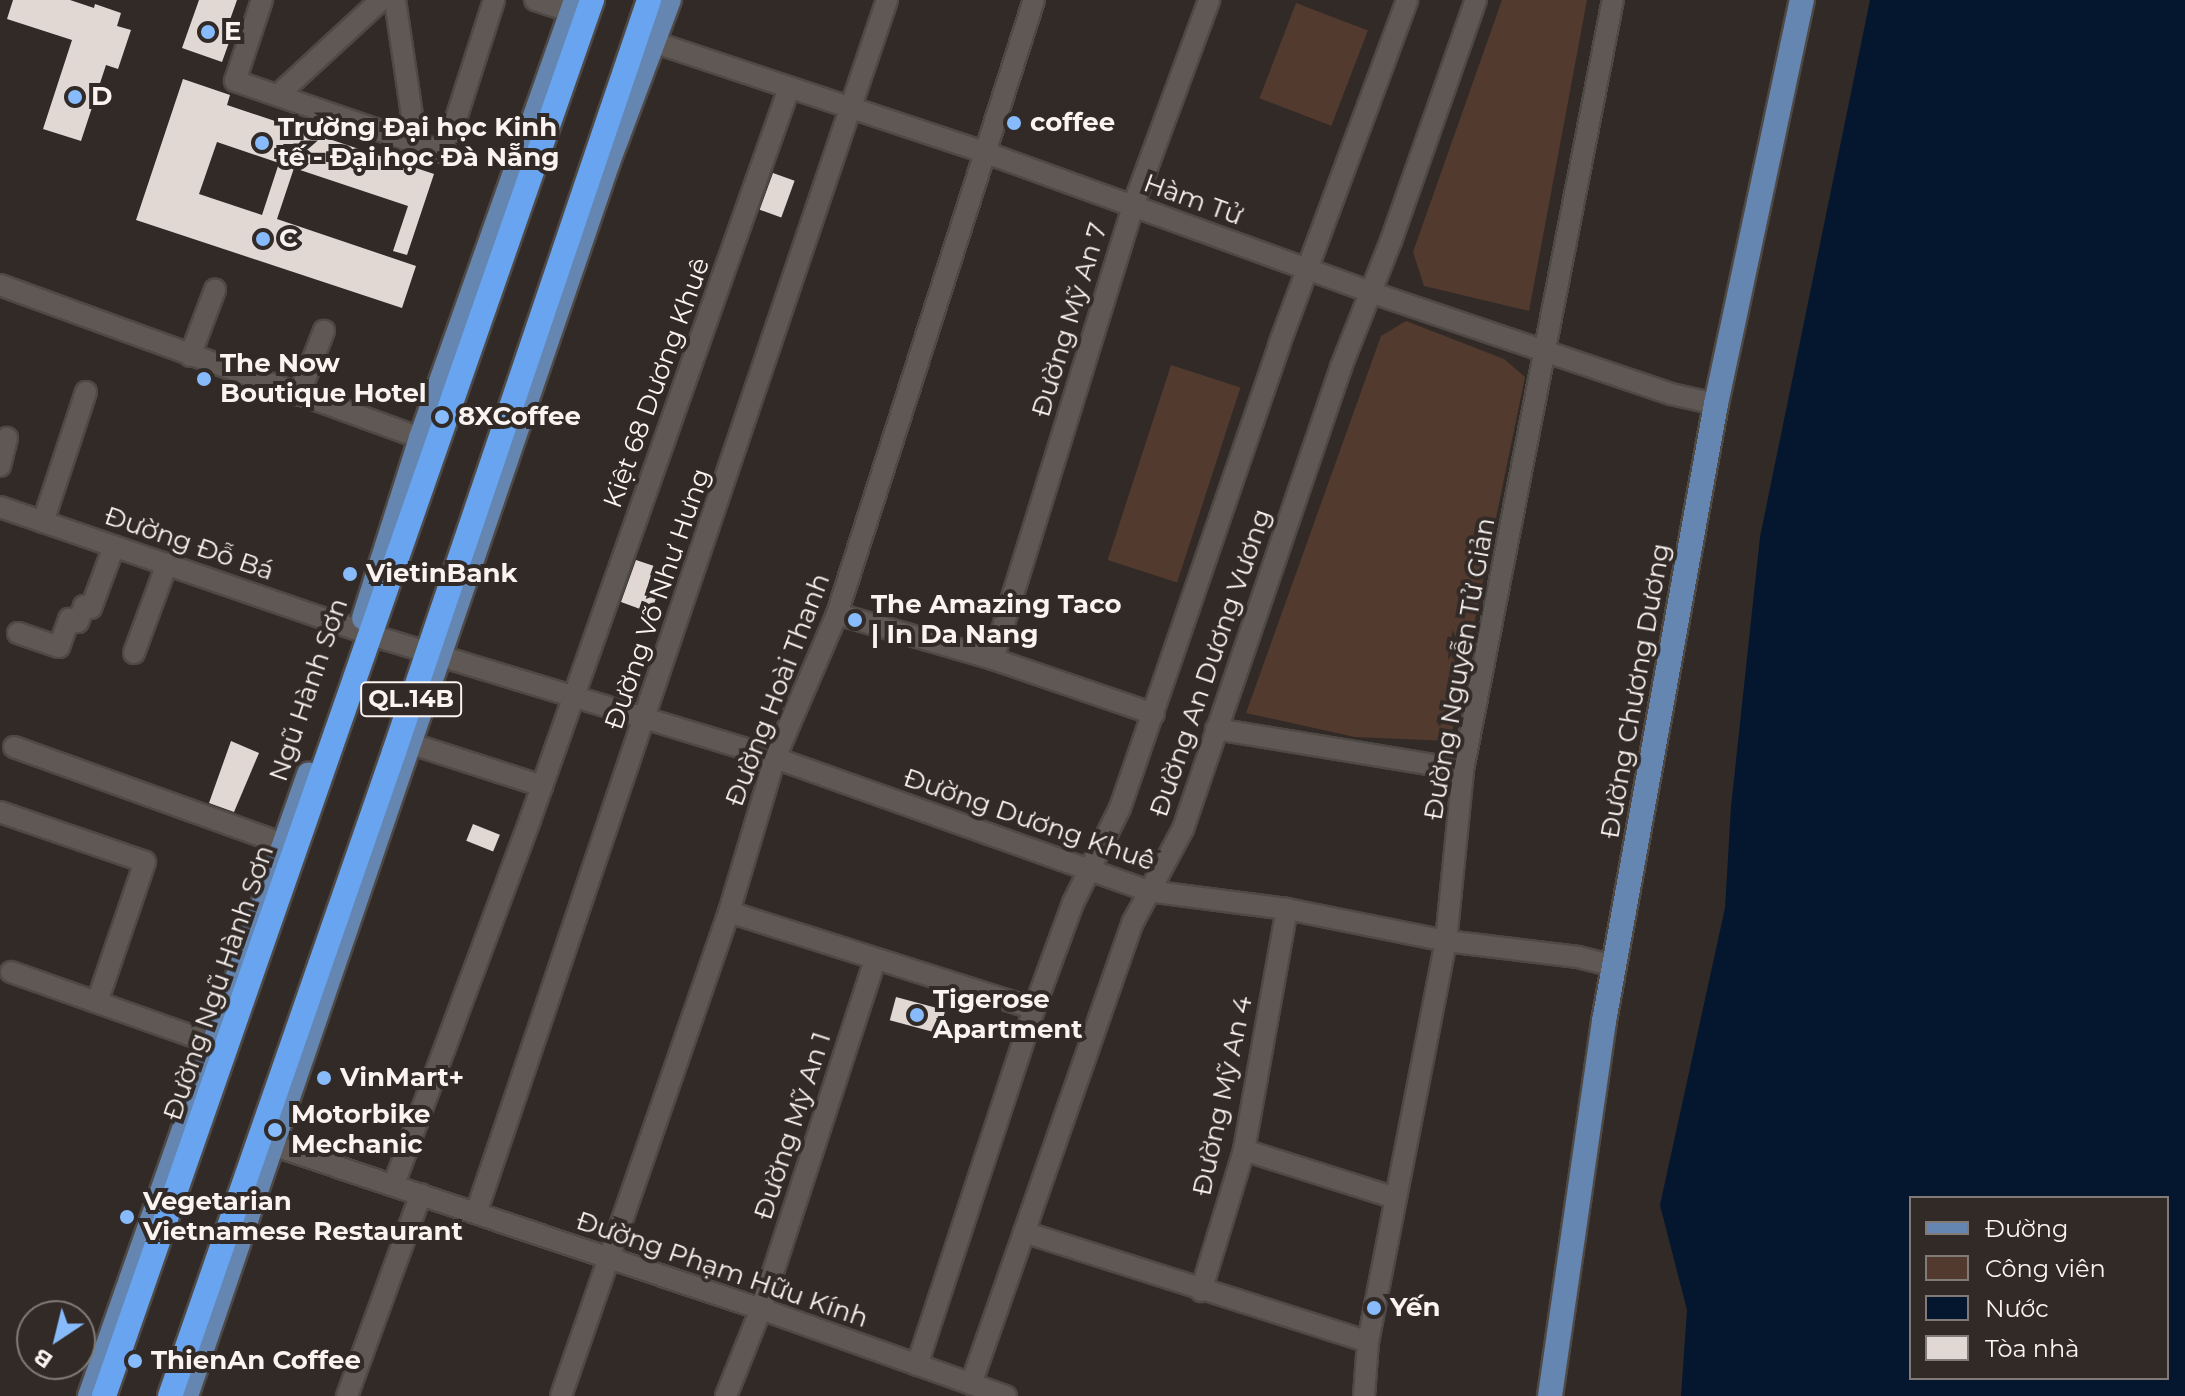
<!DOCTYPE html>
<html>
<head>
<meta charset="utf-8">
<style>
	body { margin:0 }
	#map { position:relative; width:2185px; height:1396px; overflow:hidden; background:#312a27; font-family:Montserrat,sans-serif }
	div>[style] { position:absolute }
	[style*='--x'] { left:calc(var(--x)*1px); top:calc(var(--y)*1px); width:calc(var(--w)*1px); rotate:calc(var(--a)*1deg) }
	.green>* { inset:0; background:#533a2e; transform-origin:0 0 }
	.water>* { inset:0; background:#04172f }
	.building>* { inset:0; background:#e1d8d3; transform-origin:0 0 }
	.roads { filter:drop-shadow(2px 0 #4f4946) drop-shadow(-2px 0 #4f4946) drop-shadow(0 2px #4f4946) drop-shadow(0 -2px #4f4946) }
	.minor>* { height:20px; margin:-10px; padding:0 10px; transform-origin:10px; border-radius:10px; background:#5f5854 }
	.major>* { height:24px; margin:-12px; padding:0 12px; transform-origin:12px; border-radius:12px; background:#6486b1 }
	.highway>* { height:24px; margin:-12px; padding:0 12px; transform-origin:12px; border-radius:12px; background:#68a4ef }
	.dots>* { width:22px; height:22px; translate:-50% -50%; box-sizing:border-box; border:4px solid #312a27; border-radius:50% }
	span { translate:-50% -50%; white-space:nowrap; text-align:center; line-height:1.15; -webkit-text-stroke:8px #312a27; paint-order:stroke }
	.shield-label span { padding:2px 6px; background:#312a27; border:2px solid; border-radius:6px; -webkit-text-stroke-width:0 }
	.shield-label { font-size:24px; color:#f9f4f2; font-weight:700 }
	.poi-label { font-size:26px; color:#f9f4f2; font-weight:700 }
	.left { translate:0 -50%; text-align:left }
	.street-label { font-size:26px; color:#f9f4f2 }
	.legend { position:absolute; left:1909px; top:1196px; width:260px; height:184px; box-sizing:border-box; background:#312a27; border:2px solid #817b78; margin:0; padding:10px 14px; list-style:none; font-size:24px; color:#f9f4f2 }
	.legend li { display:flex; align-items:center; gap:16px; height:40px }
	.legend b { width:40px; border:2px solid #817b78 }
	.north { position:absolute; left:16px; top:1300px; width:80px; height:80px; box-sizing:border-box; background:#312a27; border:2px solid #817b78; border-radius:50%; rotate:215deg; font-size:22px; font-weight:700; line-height:32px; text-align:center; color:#f9f4f2 }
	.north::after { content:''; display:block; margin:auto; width:28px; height:36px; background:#87bbfb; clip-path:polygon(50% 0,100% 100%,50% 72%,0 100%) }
</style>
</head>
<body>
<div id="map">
	<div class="green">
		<div style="clip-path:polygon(1502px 0,1587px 0,1529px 311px,1424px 286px,1413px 252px)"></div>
		<div style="left:1296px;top:3px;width:77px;height:102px;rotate:21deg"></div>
		<div style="clip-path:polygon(1406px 321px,1504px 359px,1525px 377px,1450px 741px,1355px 737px,1246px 713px,1381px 336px)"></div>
		<div style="left:1171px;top:365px;width:73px;height:205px;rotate:18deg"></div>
	</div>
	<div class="water">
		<div style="clip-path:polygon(evenodd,1870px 0,2185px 0,2185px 1396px,1681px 1396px,1687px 1310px,1660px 1205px,1725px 908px,1731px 807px,1760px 537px,1870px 0,1911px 1198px,2167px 1198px,2167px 1378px,1911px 1378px,1911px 1198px)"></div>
	</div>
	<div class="building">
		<div style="clip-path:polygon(13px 0,70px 0,94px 8px,95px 4px,121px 13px,117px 26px,131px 30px,118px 69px,106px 65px,81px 141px,43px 129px,72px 40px,7px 19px)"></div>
		<div style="clip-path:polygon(199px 0,237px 0,226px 31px,232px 34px,222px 62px,182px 48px)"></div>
		<div style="clip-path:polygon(evenodd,183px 79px,230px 95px,227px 105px,434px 174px,407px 255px,393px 251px,408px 206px,294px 168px,277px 219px,416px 266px,402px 308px,136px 220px,183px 79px,217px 142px,279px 163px,262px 215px,199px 194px,217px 142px)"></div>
		<div style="left:773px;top:173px;width:23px;height:39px;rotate:20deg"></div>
		<div style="clip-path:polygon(636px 560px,654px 566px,646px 591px,657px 595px,651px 613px,621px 602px)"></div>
		<div style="clip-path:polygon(231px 741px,259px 753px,234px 812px,209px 803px)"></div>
		<div style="left:473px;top:824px;width:29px;height:18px;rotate:22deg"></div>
		<div style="left:896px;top:997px;width:51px;height:24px;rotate:15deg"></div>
	</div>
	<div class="roads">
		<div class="minor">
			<div style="--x:262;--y:0;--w:85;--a:108.4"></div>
			<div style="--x:235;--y:81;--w:222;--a:18.9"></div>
			<div style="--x:445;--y:153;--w:161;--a:-72.2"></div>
			<div style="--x:395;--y:0;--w:145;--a:81.6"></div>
			<div style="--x:535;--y:0;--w:38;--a:18"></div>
			<div style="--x:653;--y:42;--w:349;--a:18.4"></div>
			<div style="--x:984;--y:152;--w:411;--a:19.9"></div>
			<div style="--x:1370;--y:292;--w:318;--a:18.7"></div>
			<div style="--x:1671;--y:394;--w:46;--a:12.5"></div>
			<div style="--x:278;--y:95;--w:140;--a:-42.7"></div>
			<div style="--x:0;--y:285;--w:463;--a:20"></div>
			<div style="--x:190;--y:356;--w:71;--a:-69.3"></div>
			<div style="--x:299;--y:395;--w:69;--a:-68.7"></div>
			<div style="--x:0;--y:466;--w:29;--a:-76"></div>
			<div style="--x:0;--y:507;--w:392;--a:19"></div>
			<div style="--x:371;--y:635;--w:422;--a:16.9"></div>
			<div style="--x:775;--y:758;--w:396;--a:19.6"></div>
			<div style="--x:1148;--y:891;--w:140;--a:7.4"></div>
			<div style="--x:1287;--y:909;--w:162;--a:11.4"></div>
			<div style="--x:1446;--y:941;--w:133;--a:6.9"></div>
			<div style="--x:1578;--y:957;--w:38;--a:14"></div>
			<div style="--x:43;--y:522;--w:137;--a:-71.7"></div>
			<div style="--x:837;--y:614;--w:162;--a:16.1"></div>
			<div style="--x:993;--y:659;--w:170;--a:18.9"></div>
			<div style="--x:18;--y:633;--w:43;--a:18.9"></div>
			<div style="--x:59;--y:647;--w:30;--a:-70"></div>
			<div style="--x:69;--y:619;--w:9;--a:18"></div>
			<div style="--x:78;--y:622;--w:17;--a:-69"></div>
			<div style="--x:84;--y:606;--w:7;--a:16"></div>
			<div style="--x:91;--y:608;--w:66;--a:-69.6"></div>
			<div style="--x:134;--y:653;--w:95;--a:-69.7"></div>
			<div style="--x:993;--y:659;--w:474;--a:-72.8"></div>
			<div style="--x:1133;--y:206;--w:220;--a:-69.7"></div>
			<div style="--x:1216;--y:729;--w:250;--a:9.4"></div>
			<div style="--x:412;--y:744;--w:137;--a:17.9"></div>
			<div style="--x:14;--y:747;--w:299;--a:19.8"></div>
			<div style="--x:0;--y:812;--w:153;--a:19"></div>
			<div style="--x:145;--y:862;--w:148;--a:108.9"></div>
			<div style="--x:729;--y:912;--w:320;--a:17.6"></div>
			<div style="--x:11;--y:972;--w:228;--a:19.5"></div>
			<div style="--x:275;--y:1146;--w:513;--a:18.54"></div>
			<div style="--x:761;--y:1309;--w:260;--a:19.6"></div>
			<div style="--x:1244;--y:1150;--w:158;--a:17.6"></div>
			<div style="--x:394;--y:1184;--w:389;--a:-69.5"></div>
			<div style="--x:530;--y:820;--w:776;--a:-70.51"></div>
			<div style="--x:476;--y:1213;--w:1281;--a:-71.28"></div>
			<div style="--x:1024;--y:1232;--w:361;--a:17.7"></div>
			<div style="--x:1201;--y:1291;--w:147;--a:-73"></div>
			<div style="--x:1244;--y:1150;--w:245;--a:-79.9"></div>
			<div style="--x:917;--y:1365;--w:375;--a:-71.8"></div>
			<div style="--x:1034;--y:1009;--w:113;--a:-69.8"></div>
			<div style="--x:1073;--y:903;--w:106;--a:-63.7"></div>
			<div style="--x:1120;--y:808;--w:490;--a:-71"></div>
			<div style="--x:1279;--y:345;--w:368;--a:-69.6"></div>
			<div style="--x:971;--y:1384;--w:490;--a:-70.7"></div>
			<div style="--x:1133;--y:922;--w:106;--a:-61.7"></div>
			<div style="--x:1183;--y:829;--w:488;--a:-71.1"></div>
			<div style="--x:1341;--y:367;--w:136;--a:-68.4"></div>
			<div style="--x:1391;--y:241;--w:256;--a:-70.6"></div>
			<div style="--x:347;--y:1396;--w:215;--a:-69.9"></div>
			<div style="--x:561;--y:1396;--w:512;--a:-70.86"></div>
			<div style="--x:729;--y:912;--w:161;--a:-73.4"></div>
			<div style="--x:775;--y:758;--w:157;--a:-66.7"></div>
			<div style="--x:837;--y:614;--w:645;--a:-72.21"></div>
			<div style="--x:726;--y:1396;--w:94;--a:-68.1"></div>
			<div style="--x:761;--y:1309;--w:367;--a:-71.9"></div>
			<div style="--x:1364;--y:1396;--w:54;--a:-85.8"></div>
			<div style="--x:1368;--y:1342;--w:409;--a:-79"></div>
			<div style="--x:1446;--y:941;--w:172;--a:-84.3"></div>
			<div style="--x:1463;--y:770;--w:784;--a:-78.98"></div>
		</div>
		<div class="major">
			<div style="--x:364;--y:618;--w:189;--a:-72.4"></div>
			<div style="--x:421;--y:438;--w:465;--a:-70.5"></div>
			<div style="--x:90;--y:1396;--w:659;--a:-70.6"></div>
			<div style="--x:186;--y:1396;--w:1304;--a:-71.12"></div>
			<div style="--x:608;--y:162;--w:173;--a:-69.4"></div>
			<div style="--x:1550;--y:1396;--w:379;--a:-81.8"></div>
			<div style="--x:1604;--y:1021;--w:627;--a:-79.71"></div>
			<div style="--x:1716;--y:404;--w:413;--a:-78"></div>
		</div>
		<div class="highway">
			<div style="--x:104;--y:1396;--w:1479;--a:-70.73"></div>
			<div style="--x:170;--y:1396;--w:682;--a:-70.82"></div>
			<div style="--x:394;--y:752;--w:794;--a:-71.27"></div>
		</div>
	</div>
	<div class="dots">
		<div style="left:208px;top:32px;background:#87bbfb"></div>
		<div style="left:75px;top:97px;background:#87bbfb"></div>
		<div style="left:1014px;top:123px;background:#87bbfb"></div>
		<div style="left:262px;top:143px;background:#87bbfb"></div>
		<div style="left:263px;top:239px;background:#87bbfb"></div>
		<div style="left:204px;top:379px;background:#87bbfb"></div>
		<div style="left:442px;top:417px;background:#87bbfb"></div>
		<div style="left:350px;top:574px;background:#87bbfb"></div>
		<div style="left:855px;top:620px;background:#87bbfb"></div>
		<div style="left:917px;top:1015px;background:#87bbfb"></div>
		<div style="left:324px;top:1078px;background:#87bbfb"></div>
		<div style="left:275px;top:1130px;background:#87bbfb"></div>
		<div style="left:127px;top:1217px;background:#87bbfb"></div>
		<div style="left:1374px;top:1308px;background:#87bbfb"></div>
		<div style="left:135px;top:1361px;background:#87bbfb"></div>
	</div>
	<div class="shield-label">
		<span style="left:411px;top:699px">QL.14B</span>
	</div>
	<div class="poi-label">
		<span class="left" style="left:224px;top:32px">E</span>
		<span class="left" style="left:91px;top:97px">D</span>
		<span class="left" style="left:1030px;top:123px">coffee</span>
		<span class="left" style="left:278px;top:143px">Trường Đại học Kinh<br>tế - Đại học Đà Nẵng</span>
		<span class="left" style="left:279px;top:239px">C</span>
		<span class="left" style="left:220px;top:379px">The Now<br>Boutique Hotel</span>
		<span class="left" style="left:458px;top:417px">8XCoffee</span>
		<span class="left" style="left:366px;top:574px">VietinBank</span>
		<span class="left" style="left:871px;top:620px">The Amazing Taco<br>| In Da Nang</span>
		<span class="left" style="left:933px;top:1015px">Tigerose<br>Apartment</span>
		<span class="left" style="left:340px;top:1078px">VinMart+</span>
		<span class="left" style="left:291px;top:1130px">Motorbike<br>Mechanic</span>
		<span class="left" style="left:143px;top:1217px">Vegetarian<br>Vietnamese Restaurant</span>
		<span class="left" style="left:1390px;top:1308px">Yến</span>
		<span class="left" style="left:151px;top:1361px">ThienAn Coffee</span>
	</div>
	<div class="street-label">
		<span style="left:1193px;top:200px;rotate:20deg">Hàm Tử</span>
		<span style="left:1070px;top:320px;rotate:-73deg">Đường Mỹ An 7</span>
		<span style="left:657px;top:383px;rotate:-70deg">Kiệt 68 Dương Khuê</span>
		<span style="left:189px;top:544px;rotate:19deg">Đường Đỗ Bá</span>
		<span style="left:658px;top:599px;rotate:-71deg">Đường Võ Như Hưng</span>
		<span style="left:1211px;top:663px;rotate:-71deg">Đường An Dương Vương</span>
		<span style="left:1460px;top:669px;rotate:-80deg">Đường Nguyễn Tử Giản</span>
		<span style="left:309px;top:690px;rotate:-71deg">Ngũ Hành Sơn</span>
		<span style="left:778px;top:690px;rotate:-69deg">Đường Hoài Thanh</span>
		<span style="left:1636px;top:691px;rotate:-80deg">Đường Chương Dương</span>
		<span style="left:1029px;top:820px;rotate:19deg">Đường Dương Khuê</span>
		<span style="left:219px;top:983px;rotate:-71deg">Đường Ngũ Hành Sơn</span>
		<span style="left:1223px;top:1096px;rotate:-78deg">Đường Mỹ An 4</span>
		<span style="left:793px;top:1126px;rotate:-72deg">Đường Mỹ An 1</span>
		<span style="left:722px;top:1270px;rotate:19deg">Đường Phạm Hữu Kính</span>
	</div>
	<ul class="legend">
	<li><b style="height:10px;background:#6486b1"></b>Đường</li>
	<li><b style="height:22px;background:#533a2e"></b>Công viên</li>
	<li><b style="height:22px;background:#04172f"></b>Nước</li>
	<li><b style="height:22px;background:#e1d8d3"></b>Tòa nhà</li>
	</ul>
	<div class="north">B</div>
</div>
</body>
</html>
